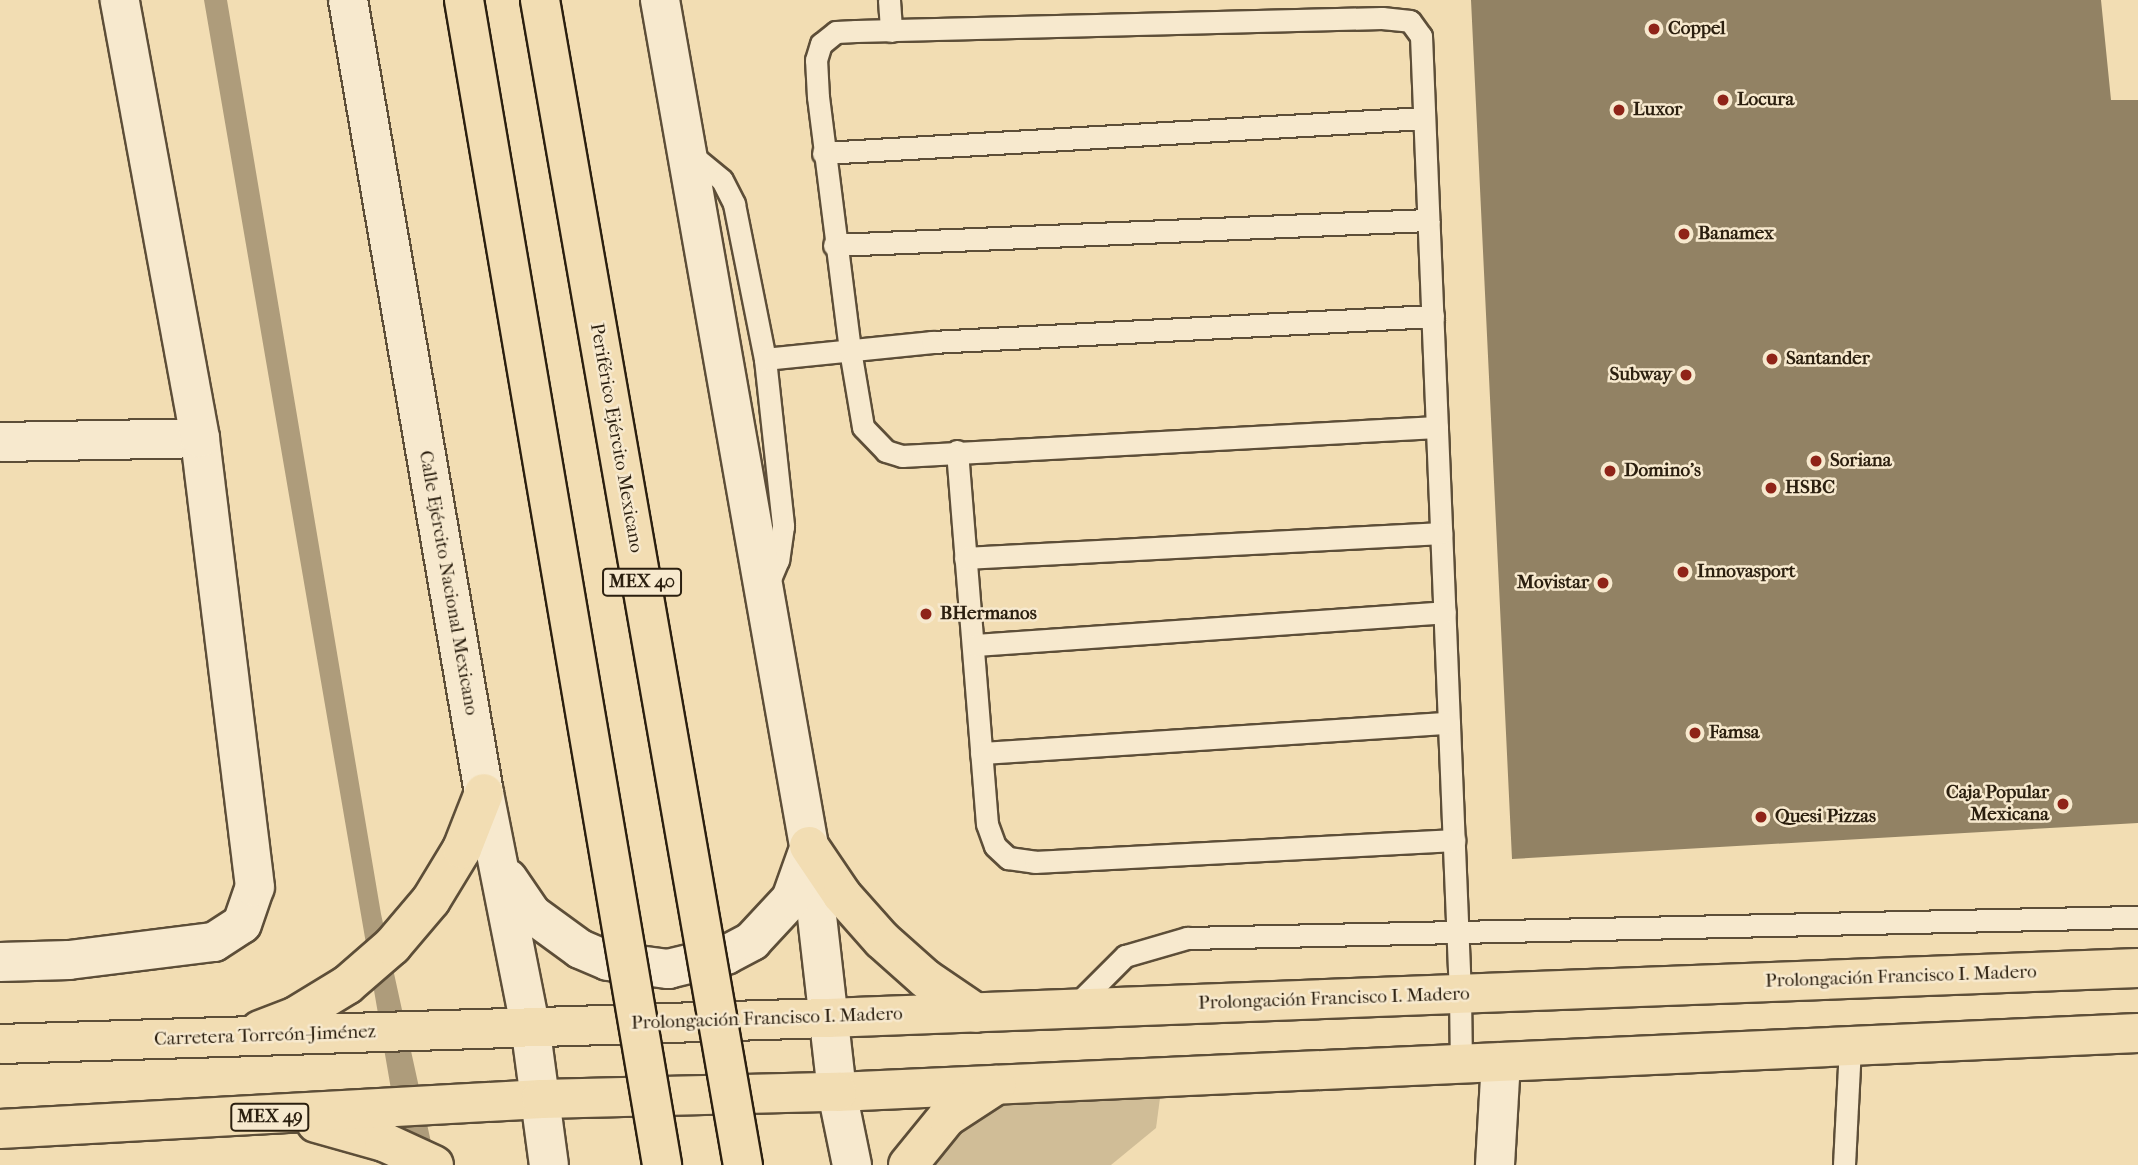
<!DOCTYPE html>
<html>
<head>
<meta charset="utf-8">
<style>
	body { margin:0 }
	#map { position:relative; width:2138px; height:1165px; overflow:hidden; background:#f2ddb3; font-family:"IM FELL French Canon",serif }
	div>[style] { position:absolute }
	[style*='--x'] { left:calc(var(--x)*1px); top:calc(var(--y)*1px); width:calc(var(--w)*1px); rotate:calc(var(--a)*1deg) }
	.green>* { inset:0; background:#d0bd97 }
	.water>* { inset:0; background:#ae9c7b }
	.building>* { inset:0; background:#928264 }
	.roads { filter:drop-shadow(2px 0 #5d4e38) drop-shadow(-2px 0 #5d4e38) drop-shadow(0 2px #5d4e38) drop-shadow(0 -2px #5d4e38) }
	.lane>* { height:21px; margin:-10.5px; padding:0 10.5px; transform-origin:10.5px; border-radius:10.5px; background:#f7e9ce }
	.street>* { height:38px; margin:-19px; padding:0 19px; transform-origin:19px; border-radius:19px; background:#f7e9ce }
	.secondary>* { height:38px; margin:-19px; padding:0 19px; transform-origin:19px; border-radius:19px; background:#f7e9ce }
	.primary>* { height:38px; margin:-19px; padding:0 19px; transform-origin:19px; border-radius:19px; background:#f2ddb3 }
	.highway>* { height:38px; margin:-19px; padding:0 19px; transform-origin:19px; border-radius:19px; background:#f2ddb3 }
	.bridges { filter:drop-shadow(2px 0 #2b1f0f) drop-shadow(-2px 0 #2b1f0f) drop-shadow(0 2px #2b1f0f) drop-shadow(0 -2px #2b1f0f) }
	.highway-bridge>* { height:38px; margin:-19px; padding:0 19px; transform-origin:19px; border-radius:19px; background:#f2ddb3 }
	.dots>* { width:19px; height:19px; translate:-50% -50%; box-sizing:border-box; border:4px solid #f7e9ce; border-radius:50% }
	span { translate:-50% -50%; white-space:nowrap; text-align:center; line-height:1.15; -webkit-text-stroke:5px #f7e9ce; paint-order:stroke }
	.shield-label span { padding:2px 5px; background:#f7e9ce; border:2px solid; border-radius:5px; -webkit-text-stroke-width:0 }
	.shield-label { font-size:18px; color:#2b1f0f; font-weight:700 }
	.poi-label { font-size:19px; color:#2b1f0f; font-weight:700 }
	.left { translate:0 -50%; text-align:left }
	.right { translate:-100% -50%; text-align:right }
	.street-label { font-size:19px; color:#2b1f0f }
</style>
</head>
<body>
<div id="map">
	<div class="green">
		<div style="clip-path:polygon(1162px 1083px,1156px 1128px,1111px 1165px,914px 1165px,1000px 1091px)"></div>
	</div>
	<div class="water">
		<div style="clip-path:polygon(204px 0,227px 0,381px 914px,436px 1165px,404px 1165px)"></div>
	</div>
	<div class="building">
		<div style="clip-path:polygon(1471px 0,2101px 0,2111px 100px,2138px 100px,2138px 823px,1512px 859px)"></div>
	</div>
	<div class="roads">
		<div class="lane">
			<div style="--x:889;--y:0;--w:31;--a:86"></div>
			<div style="--x:687;--y:151;--w:45;--a:39.6"></div>
			<div style="--x:722;--y:180;--w:27;--a:63"></div>
			<div style="--x:734;--y:204;--w:158;--a:78.7"></div>
			<div style="--x:765;--y:359;--w:168;--a:83.8"></div>
			<div style="--x:783;--y:526;--w:34;--a:98"></div>
			<div style="--x:778;--y:560;--w:28;--a:113"></div>
			<div style="--x:823;--y:153;--w:602;--a:-3.33"></div>
			<div style="--x:834;--y:245;--w:595;--a:-2.41"></div>
			<div style="--x:765;--y:359;--w:168;--a:-5.8"></div>
			<div style="--x:932;--y:342;--w:502;--a:-2.97"></div>
			<div style="--x:1437;--y:427;--w:536;--a:176.9"></div>
			<div style="--x:902;--y:456;--w:17;--a:-163"></div>
			<div style="--x:886;--y:451;--w:33;--a:-134"></div>
			<div style="--x:863;--y:427;--w:78;--a:-99.6"></div>
			<div style="--x:850;--y:350;--w:255;--a:-97.2"></div>
			<div style="--x:818;--y:97;--w:37;--a:-93"></div>
			<div style="--x:816;--y:60;--w:17;--a:-73"></div>
			<div style="--x:821;--y:44;--w:19;--a:-39"></div>
			<div style="--x:836;--y:32;--w:20;--a:-3"></div>
			<div style="--x:856;--y:31;--w:526;--a:-1.42"></div>
			<div style="--x:1382;--y:18;--w:28;--a:6"></div>
			<div style="--x:1410;--y:21;--w:19;--a:54"></div>
			<div style="--x:1421;--y:36;--w:959;--a:87.67"></div>
			<div style="--x:1460;--y:994;--w:69;--a:89.2"></div>
			<div style="--x:957;--y:451;--w:374;--a:85.4"></div>
			<div style="--x:987;--y:824;--w:23;--a:70"></div>
			<div style="--x:995;--y:846;--w:18;--a:43"></div>
			<div style="--x:1008;--y:858;--w:27;--a:8"></div>
			<div style="--x:1035;--y:862;--w:420;--a:-3"></div>
			<div style="--x:965;--y:558;--w:477;--a:-3"></div>
			<div style="--x:975;--y:645;--w:471;--a:-4"></div>
			<div style="--x:981;--y:753;--w:469;--a:-3.7"></div>
			<div style="--x:1073;--y:1008;--w:74;--a:-45"></div>
			<div style="--x:1125;--y:956;--w:65;--a:-16.2"></div>
			<div style="--x:1187;--y:938;--w:951;--a:-1.27"></div>
			<div style="--x:1844;--y:1165;--w:119;--a:-87.1"></div>
		</div>
		<div class="street">
			<div style="--x:0;--y:442;--w:200;--a:-1.1"></div>
			<div style="--x:0;--y:962;--w:69;--a:-1.7"></div>
			<div style="--x:69;--y:960;--w:146;--a:-7.1"></div>
			<div style="--x:214;--y:942;--w:33;--a:-33"></div>
			<div style="--x:242;--y:924;--w:39;--a:-71"></div>
			<div style="--x:255;--y:887;--w:452;--a:-97"></div>
			<div style="--x:200;--y:438;--w:445;--a:-100.4"></div>
			<div style="--x:1495;--y:1165;--w:103;--a:-86.7"></div>
		</div>
		<div class="secondary">
			<div style="--x:348;--y:0;--w:805;--a:80.27"></div>
			<div style="--x:484;--y:793;--w:237;--a:78.8"></div>
			<div style="--x:530;--y:1025;--w:141;--a:82.3"></div>
			<div style="--x:660;--y:0;--w:859;--a:80.01"></div>
			<div style="--x:809;--y:846;--w:248;--a:83.5"></div>
			<div style="--x:837;--y:1092;--w:75;--a:78.4"></div>
			<div style="--x:508;--y:879;--w:42;--a:55.6"></div>
			<div style="--x:532;--y:914;--w:59;--a:36.1"></div>
			<div style="--x:580;--y:949;--w:30;--a:23"></div>
			<div style="--x:608;--y:961;--w:61;--a:7.6"></div>
			<div style="--x:668;--y:969;--w:60;--a:-13.6"></div>
			<div style="--x:726;--y:955;--w:30;--a:-28"></div>
			<div style="--x:752;--y:941;--w:57;--a:-47.1"></div>
			<div style="--x:791;--y:899;--w:48;--a:-70.4"></div>
		</div>
		<div class="primary">
			<div style="--x:809;--y:846;--w:59;--a:56"></div>
			<div style="--x:842;--y:895;--w:60;--a:48.4"></div>
			<div style="--x:882;--y:940;--w:59;--a:41.6"></div>
			<div style="--x:926;--y:979;--w:60;--a:34.2"></div>
			<div style="--x:828;--y:1018;--w:1311;--a:-2.19"></div>
			<div style="--x:837;--y:1092;--w:1302;--a:-2.6"></div>
			<div style="--x:908;--y:1165;--w:62;--a:-50.9"></div>
			<div style="--x:947;--y:1117;--w:59;--a:-33.1"></div>
		</div>
		<div class="highway">
			<div style="--x:260;--y:1030;--w:39;--a:-21"></div>
			<div style="--x:296;--y:1016;--w:60;--a:-31.3"></div>
			<div style="--x:347;--y:985;--w:60;--a:-40.9"></div>
			<div style="--x:392;--y:946;--w:60;--a:-49.7"></div>
			<div style="--x:431;--y:900;--w:60;--a:-58.7"></div>
			<div style="--x:462;--y:849;--w:60;--a:-68.6"></div>
			<div style="--x:0;--y:1044;--w:828;--a:-1.8"></div>
			<div style="--x:316;--y:1123;--w:71;--a:15.6"></div>
			<div style="--x:384;--y:1142;--w:55;--a:24.7"></div>
			<div style="--x:0;--y:1129;--w:542;--a:-3.17"></div>
			<div style="--x:541;--y:1099;--w:296;--a:-1.4"></div>
		</div>
	</div>
	<div class="bridges">
		<div class="highway-bridge">
			<div style="--x:464;--y:0;--w:1182;--a:80.35"></div>
			<div style="--x:540;--y:0;--w:1183;--a:80.12"></div>
		</div>
	</div>
	<div class="dots">
		<div style="left:1654px;top:29px;background:#8f2418"></div>
		<div style="left:1723px;top:100px;background:#8f2418"></div>
		<div style="left:1619px;top:110px;background:#8f2418"></div>
		<div style="left:1684px;top:234px;background:#8f2418"></div>
		<div style="left:1772px;top:359px;background:#8f2418"></div>
		<div style="left:1686px;top:375px;background:#8f2418"></div>
		<div style="left:1816px;top:461px;background:#8f2418"></div>
		<div style="left:1610px;top:471px;background:#8f2418"></div>
		<div style="left:1771px;top:488px;background:#8f2418"></div>
		<div style="left:1683px;top:572px;background:#8f2418"></div>
		<div style="left:1603px;top:583px;background:#8f2418"></div>
		<div style="left:926px;top:614px;background:#8f2418"></div>
		<div style="left:1695px;top:733px;background:#8f2418"></div>
		<div style="left:2063px;top:804px;background:#8f2418"></div>
		<div style="left:1761px;top:817px;background:#8f2418"></div>
	</div>
	<div class="shield-label">
		<span style="left:642px;top:582px">MEX 40</span>
		<span style="left:270px;top:1117px">MEX 49</span>
	</div>
	<div class="poi-label">
		<span class="left" style="left:1668px;top:29px">Coppel</span>
		<span class="left" style="left:1737px;top:100px">Locura</span>
		<span class="left" style="left:1633px;top:110px">Luxor</span>
		<span class="left" style="left:1698px;top:234px">Banamex</span>
		<span class="left" style="left:1786px;top:359px">Santander</span>
		<span class="right" style="left:1672px;top:375px">Subway</span>
		<span class="left" style="left:1830px;top:461px">Soriana</span>
		<span class="left" style="left:1624px;top:471px">Domino's</span>
		<span class="left" style="left:1785px;top:488px">HSBC</span>
		<span class="left" style="left:1697px;top:572px">Innovasport</span>
		<span class="right" style="left:1589px;top:583px">Movistar</span>
		<span class="left" style="left:940px;top:614px">BHermanos</span>
		<span class="left" style="left:1709px;top:733px">Famsa</span>
		<span class="right" style="left:2049px;top:804px">Caja Popular<br>Mexicana</span>
		<span class="left" style="left:1775px;top:817px">Quesi Pizzas</span>
	</div>
	<div class="street-label">
		<span style="left:616px;top:438px;rotate:80deg">Periférico Ejército Mexicano</span>
		<span style="left:448px;top:583px;rotate:80deg">Calle Ejército Nacional Mexicano</span>
		<span style="left:1901px;top:977px;rotate:-2deg">Prolongación Francisco I. Madero</span>
		<span style="left:1334px;top:999px;rotate:-2deg">Prolongación Francisco I. Madero</span>
		<span style="left:767px;top:1019px;rotate:-2deg">Prolongación Francisco I. Madero</span>
		<span style="left:265px;top:1036px;rotate:-2deg">Carretera Torreón-Jiménez</span>
	</div>
</div>
</body>
</html>
